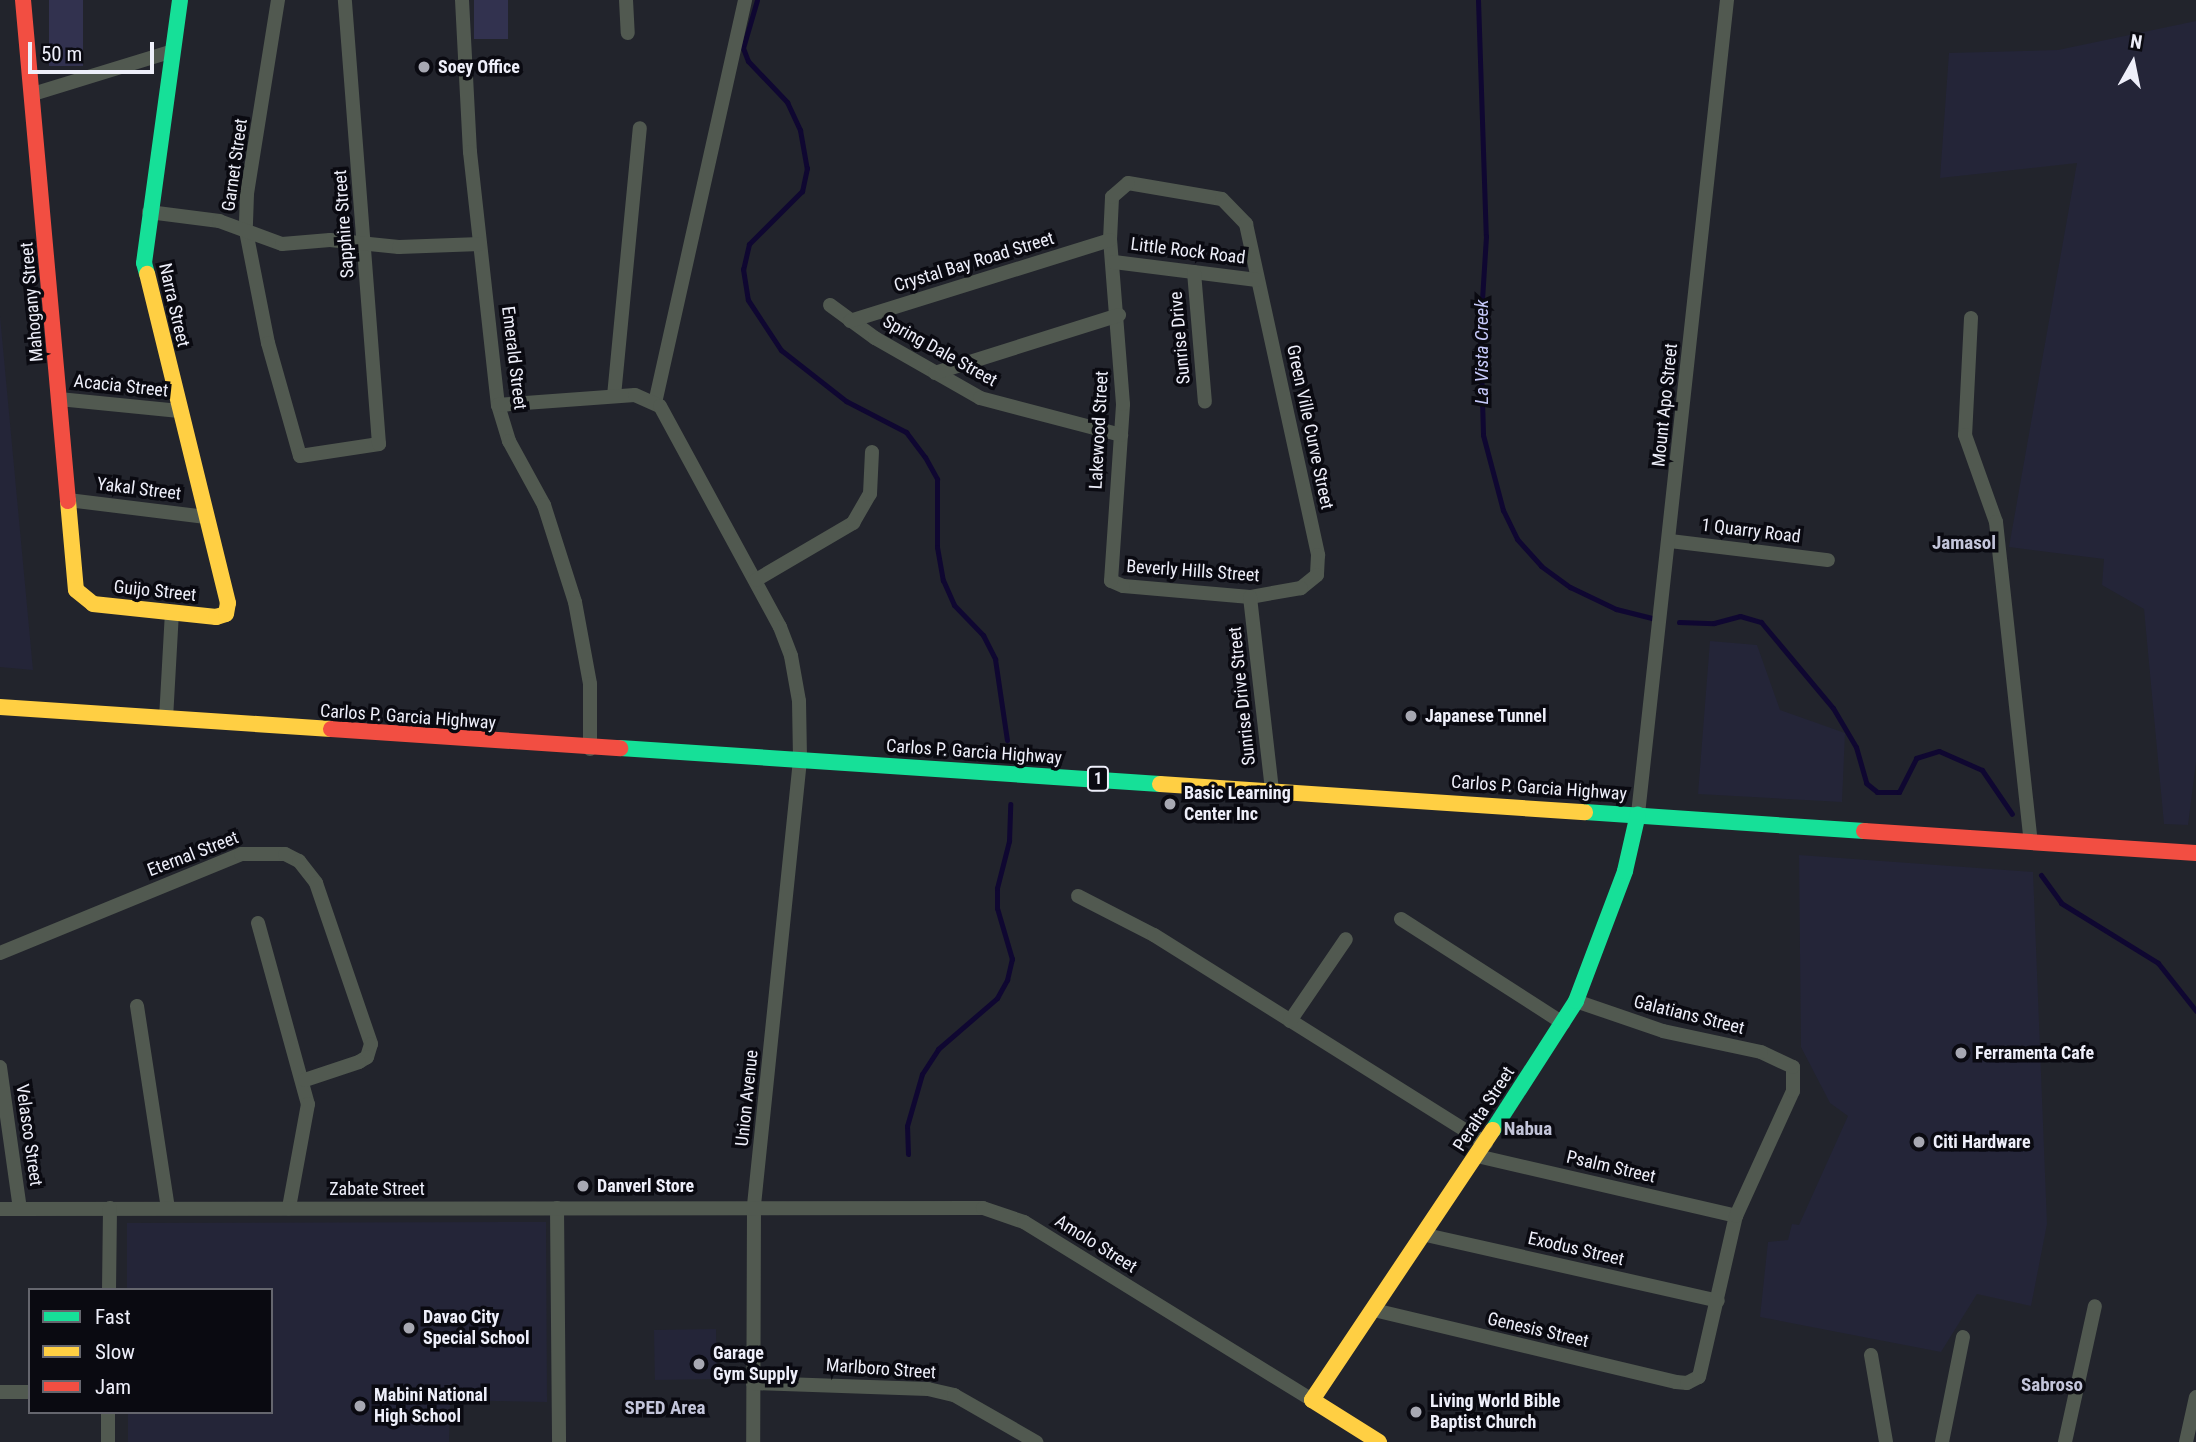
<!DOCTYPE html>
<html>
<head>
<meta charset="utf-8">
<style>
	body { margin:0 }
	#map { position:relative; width:2196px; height:1442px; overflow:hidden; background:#22242c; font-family:"Roboto Condensed",sans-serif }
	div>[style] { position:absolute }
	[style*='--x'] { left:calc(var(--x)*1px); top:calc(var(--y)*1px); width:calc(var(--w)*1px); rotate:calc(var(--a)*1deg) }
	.built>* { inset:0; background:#242538; transform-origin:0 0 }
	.green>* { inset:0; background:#32324f; transform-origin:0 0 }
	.stream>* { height:5px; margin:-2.5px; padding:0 2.5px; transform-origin:2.5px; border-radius:2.5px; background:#0f0731 }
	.street>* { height:14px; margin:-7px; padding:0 7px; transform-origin:7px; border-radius:7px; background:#515950 }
	.fast>* { height:16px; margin:-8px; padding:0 8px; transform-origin:8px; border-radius:8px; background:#16e098 }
	.slow>* { height:16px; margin:-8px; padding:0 8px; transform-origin:8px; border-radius:8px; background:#ffcf43 }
	.jam>* { height:16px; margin:-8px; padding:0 8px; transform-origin:8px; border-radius:8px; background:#f24e42 }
	.dots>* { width:19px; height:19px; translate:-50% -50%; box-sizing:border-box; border:4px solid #0a0a11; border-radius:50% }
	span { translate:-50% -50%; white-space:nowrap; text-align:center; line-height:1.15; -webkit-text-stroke:7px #0a0a11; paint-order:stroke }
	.shield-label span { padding:2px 5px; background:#0a0a11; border:2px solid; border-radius:5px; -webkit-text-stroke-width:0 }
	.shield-label { font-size:16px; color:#eeeffa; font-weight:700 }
	.poi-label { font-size:18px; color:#eeeffa; font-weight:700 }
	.left { translate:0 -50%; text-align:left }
	.street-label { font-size:18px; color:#eeeffa }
	.water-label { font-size:19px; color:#c6c9fa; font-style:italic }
	.neighbourhood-label { font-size:19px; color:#c3c5da; font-weight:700 }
	.legend { position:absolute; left:28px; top:1288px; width:245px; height:126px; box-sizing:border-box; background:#0a0a11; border:2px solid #65666e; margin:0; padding:9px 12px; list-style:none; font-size:21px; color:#eeeffa }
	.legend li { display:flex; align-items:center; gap:14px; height:35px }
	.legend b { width:35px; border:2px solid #65666e }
	.north { position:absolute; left:2098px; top:28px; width:70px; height:70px; -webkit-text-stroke:5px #0a0a11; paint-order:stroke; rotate:9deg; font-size:19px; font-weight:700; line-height:28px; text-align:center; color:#eeeffa }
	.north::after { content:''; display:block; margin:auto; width:24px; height:32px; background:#eeeffa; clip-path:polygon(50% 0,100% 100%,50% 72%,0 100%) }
	.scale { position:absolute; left:28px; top:42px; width:126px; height:32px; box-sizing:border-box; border:4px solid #eeeffa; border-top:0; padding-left:9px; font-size:21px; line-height:24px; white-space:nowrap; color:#eeeffa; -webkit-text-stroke:5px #0a0a11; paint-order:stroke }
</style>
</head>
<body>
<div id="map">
	<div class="built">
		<div style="clip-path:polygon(2196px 21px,2196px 762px,2188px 825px,2164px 824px,2144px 609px,2102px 585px,2104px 559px,2009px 547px,2077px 163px,1940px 178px,1949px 53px,2058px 50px)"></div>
		<div style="clip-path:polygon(0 316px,33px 670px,0 667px)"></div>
		<div style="clip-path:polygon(1710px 641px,1757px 645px,1780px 710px,1845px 733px,1842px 802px,1698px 794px)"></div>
		<div style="clip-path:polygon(1799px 855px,2033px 872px,2047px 1224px,2031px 1306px,1977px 1294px,1941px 1352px,1760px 1317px,1768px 1242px,1788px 1240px,1792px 1224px,1799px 1225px,1848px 1116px,1830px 1103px,1801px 1047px)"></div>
		<div style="clip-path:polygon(546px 1222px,547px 1402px,450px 1400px,449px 1442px,128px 1442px,128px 1412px,271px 1412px,271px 1290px,127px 1290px,127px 1223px)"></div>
		<div style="left:716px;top:1329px;width:50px;height:62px;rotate:89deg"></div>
	</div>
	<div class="green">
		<div style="left:49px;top:0;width:34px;height:66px"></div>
		<div style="left:474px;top:0;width:34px;height:39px"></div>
	</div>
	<div class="stream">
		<div style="--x:757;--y:0;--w:50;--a:106.3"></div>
		<div style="--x:743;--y:48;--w:14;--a:69"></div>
		<div style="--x:748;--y:61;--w:57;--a:46.4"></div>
		<div style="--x:787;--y:102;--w:31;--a:65"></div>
		<div style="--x:800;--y:130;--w:39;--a:80"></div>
		<div style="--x:807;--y:168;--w:24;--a:102"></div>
		<div style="--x:802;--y:191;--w:75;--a:135"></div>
		<div style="--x:749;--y:244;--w:26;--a:103"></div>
		<div style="--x:743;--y:269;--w:31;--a:81"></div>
		<div style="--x:748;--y:300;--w:60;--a:56.6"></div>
		<div style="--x:781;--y:350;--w:83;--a:38.1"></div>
		<div style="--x:846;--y:401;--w:68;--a:27.3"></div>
		<div style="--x:906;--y:432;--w:31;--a:53"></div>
		<div style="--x:925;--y:457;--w:25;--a:61"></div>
		<div style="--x:937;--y:479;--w:68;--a:90"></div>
		<div style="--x:937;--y:547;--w:34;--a:80"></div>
		<div style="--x:943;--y:580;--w:27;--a:66"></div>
		<div style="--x:954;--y:605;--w:42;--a:46"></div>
		<div style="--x:983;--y:635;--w:27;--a:63"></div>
		<div style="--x:995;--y:659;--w:82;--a:81.6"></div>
		<div style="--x:1478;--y:0;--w:236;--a:88.1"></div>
		<div style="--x:1486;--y:236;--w:96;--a:93.6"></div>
		<div style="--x:1480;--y:332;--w:103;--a:88.3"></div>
		<div style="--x:1483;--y:435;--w:78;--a:75.1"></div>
		<div style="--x:1503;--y:510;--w:32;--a:64"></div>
		<div style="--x:1517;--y:539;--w:36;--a:48"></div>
		<div style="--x:1541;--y:566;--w:36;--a:36"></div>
		<div style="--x:1570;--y:587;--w:51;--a:25.6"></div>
		<div style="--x:1616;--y:609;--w:37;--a:14"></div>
		<div style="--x:1679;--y:622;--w:35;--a:2"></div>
		<div style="--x:1714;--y:623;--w:27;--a:-15"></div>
		<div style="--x:1740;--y:616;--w:22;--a:16"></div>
		<div style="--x:1761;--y:622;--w:112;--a:50.1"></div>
		<div style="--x:1833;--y:708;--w:45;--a:59.5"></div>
		<div style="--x:1856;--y:747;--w:37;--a:74"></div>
		<div style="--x:1866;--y:783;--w:14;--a:39"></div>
		<div style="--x:1877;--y:792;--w:22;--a:0"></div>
		<div style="--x:1899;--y:792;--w:38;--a:-63"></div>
		<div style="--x:1916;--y:758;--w:24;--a:-17"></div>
		<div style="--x:1939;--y:751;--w:47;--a:23.8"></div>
		<div style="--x:1982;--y:770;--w:53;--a:55.7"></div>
		<div style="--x:2041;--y:875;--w:34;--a:54"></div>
		<div style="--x:2061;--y:903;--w:114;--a:31.7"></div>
		<div style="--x:2158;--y:963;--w:61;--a:51.6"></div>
		<div style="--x:908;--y:1154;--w:28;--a:-92"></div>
		<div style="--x:907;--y:1126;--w:54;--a:-73.9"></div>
		<div style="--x:922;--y:1074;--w:30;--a:-57"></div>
		<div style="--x:938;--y:1049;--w:78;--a:-40.8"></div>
		<div style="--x:997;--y:998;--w:21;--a:-61"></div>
		<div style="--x:1007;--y:980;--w:22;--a:-77"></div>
		<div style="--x:1012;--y:959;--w:53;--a:-106.4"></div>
		<div style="--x:997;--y:908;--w:20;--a:-90"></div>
		<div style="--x:997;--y:888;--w:49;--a:-75.7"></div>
		<div style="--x:1009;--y:841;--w:37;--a:-88"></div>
	</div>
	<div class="street">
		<div style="--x:278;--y:0;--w:196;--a:99.1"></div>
		<div style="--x:247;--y:194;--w:37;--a:92"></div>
		<div style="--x:246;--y:231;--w:114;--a:78.9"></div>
		<div style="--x:268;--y:343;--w:117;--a:74.2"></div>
		<div style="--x:300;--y:456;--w:80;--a:-8.6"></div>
		<div style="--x:379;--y:444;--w:445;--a:-94.4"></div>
		<div style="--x:462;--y:0;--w:152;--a:87"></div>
		<div style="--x:470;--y:152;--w:255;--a:83.7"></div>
		<div style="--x:498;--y:405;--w:38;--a:73"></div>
		<div style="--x:509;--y:441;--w:73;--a:61.3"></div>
		<div style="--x:544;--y:505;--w:102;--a:72.3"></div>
		<div style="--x:575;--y:602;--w:83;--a:79.6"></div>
		<div style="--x:590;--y:684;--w:65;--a:90"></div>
		<div style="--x:626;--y:0;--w:33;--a:87"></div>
		<div style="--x:33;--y:94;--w:146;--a:-17.1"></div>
		<div style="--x:1128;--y:183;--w:95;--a:9.7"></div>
		<div style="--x:1222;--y:199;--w:35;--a:46"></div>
		<div style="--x:1246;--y:224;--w:339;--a:77.7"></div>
		<div style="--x:1318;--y:555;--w:20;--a:93"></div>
		<div style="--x:1317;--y:575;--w:21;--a:141"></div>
		<div style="--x:1301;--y:588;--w:52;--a:170"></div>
		<div style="--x:1250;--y:597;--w:127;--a:-175"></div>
		<div style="--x:1123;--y:586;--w:13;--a:-157"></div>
		<div style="--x:1111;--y:581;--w:177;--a:-86.1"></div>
		<div style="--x:1123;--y:404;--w:165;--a:-94.5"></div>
		<div style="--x:1110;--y:240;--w:43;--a:-87.3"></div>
		<div style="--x:1112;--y:197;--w:21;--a:-41"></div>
		<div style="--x:149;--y:212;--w:71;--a:7.3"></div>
		<div style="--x:219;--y:221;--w:67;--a:20.1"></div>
		<div style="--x:282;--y:244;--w:48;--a:-4.8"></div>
		<div style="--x:330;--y:240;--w:69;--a:5.8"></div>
		<div style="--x:399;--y:247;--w:81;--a:-2.1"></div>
		<div style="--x:1114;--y:262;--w:144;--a:7.2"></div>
		<div style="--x:1194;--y:272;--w:130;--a:85.2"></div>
		<div style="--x:830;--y:305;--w:56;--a:36.3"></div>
		<div style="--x:875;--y:338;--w:121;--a:29.7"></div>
		<div style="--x:980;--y:398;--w:146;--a:14.7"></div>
		<div style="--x:1971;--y:318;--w:117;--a:92.9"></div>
		<div style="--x:1965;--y:435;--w:92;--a:70.4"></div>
		<div style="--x:1996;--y:522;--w:322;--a:83.8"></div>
		<div style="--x:850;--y:321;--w:272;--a:-17.3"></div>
		<div style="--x:935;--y:373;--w:193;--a:-17.5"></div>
		<div style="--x:614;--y:396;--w:269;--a:-84.5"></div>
		<div style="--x:59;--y:399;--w:121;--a:5.7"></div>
		<div style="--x:655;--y:403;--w:413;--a:-77.4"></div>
		<div style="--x:498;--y:405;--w:137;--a:-4.2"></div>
		<div style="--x:635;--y:395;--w:27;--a:24"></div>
		<div style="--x:660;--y:406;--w:251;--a:61.5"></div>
		<div style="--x:780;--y:627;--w:31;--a:69"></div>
		<div style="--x:791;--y:656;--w:46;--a:79.9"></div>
		<div style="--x:799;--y:701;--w:59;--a:89"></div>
		<div style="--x:800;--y:760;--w:450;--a:95.9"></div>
		<div style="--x:754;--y:1208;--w:234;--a:90.2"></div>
		<div style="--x:68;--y:500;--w:139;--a:7"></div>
		<div style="--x:1670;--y:541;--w:159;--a:6.9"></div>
		<div style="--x:756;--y:580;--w:113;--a:-30.4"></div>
		<div style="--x:853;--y:523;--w:34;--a:-60"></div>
		<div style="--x:870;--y:494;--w:42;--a:-87.3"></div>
		<div style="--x:1250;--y:597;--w:194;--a:83.5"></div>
		<div style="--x:166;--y:719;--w:107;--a:-86.8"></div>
		<div style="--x:1638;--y:814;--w:819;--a:-83.76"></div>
		<div style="--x:1078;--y:896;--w:85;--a:27.2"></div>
		<div style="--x:1154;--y:935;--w:392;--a:32.1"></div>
		<div style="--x:1401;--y:919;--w:193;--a:32.7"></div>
		<div style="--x:258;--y:923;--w:188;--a:74.6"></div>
		<div style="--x:308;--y:1104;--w:106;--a:100.4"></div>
		<div style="--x:0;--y:953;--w:261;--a:-22.3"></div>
		<div style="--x:241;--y:854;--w:44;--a:0"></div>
		<div style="--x:285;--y:854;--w:16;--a:27"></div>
		<div style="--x:299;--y:861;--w:28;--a:52"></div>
		<div style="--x:316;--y:883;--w:170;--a:71.1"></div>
		<div style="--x:371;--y:1044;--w:14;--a:107"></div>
		<div style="--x:367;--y:1057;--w:9;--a:148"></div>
		<div style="--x:359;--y:1062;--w:57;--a:161.6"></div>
		<div style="--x:137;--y:1006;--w:204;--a:81.3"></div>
		<div style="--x:1290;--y:1021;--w:99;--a:-55.7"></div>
		<div style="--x:0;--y:1067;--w:143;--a:82"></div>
		<div style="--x:1477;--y:1156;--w:266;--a:13"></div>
		<div style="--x:557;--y:1208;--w:234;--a:89.5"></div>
		<div style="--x:0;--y:1209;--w:983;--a:-0.06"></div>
		<div style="--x:983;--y:1208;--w:43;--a:18.9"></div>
		<div style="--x:1024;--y:1222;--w:339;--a:31.7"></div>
		<div style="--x:1426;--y:1235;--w:299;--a:12.7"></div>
		<div style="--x:109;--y:1290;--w:82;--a:-89.3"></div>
		<div style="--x:1374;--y:1310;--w:310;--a:13.4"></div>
		<div style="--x:1676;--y:1382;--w:11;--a:5"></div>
		<div style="--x:1687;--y:1383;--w:13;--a:-27"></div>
		<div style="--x:1699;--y:1377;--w:165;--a:-77.1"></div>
		<div style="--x:1736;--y:1216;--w:137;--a:-65.5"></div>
		<div style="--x:1793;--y:1091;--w:24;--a:-90"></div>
		<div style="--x:1793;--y:1067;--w:35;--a:-155"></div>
		<div style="--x:1761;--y:1052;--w:100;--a:-167.9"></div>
		<div style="--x:1663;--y:1031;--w:92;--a:-161"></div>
		<div style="--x:1871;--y:1355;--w:88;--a:80.2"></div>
		<div style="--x:753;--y:1383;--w:175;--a:2"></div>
		<div style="--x:928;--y:1389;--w:27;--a:13"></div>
		<div style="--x:954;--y:1395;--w:95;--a:29.8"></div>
		<div style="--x:0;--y:1392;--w:30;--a:0"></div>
		<div style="--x:108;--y:1412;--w:30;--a:90"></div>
		<div style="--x:1942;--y:1442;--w:107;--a:-78.7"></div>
		<div style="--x:2065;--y:1442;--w:139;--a:-77.6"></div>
		<div style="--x:2186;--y:1442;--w:46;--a:-77.5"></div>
	</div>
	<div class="fast">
		<div style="--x:147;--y:274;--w:11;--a:-105"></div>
		<div style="--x:144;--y:263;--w:265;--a:-82.2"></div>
		<div style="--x:620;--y:748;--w:541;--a:3.81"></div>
		<div style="--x:1585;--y:812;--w:280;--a:3.9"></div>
		<div style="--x:1493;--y:1130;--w:153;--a:-57.2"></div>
		<div style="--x:1576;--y:1001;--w:139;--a:-69.3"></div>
		<div style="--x:1625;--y:871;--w:58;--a:-77.2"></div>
	</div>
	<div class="slow">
		<div style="--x:68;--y:501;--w:89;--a:84.9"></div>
		<div style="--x:76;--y:590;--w:22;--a:39"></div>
		<div style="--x:93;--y:604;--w:124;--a:6"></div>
		<div style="--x:216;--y:617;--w:10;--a:-17"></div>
		<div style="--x:226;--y:614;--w:11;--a:-80"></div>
		<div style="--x:228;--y:603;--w:339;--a:-103.8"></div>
		<div style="--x:0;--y:707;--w:332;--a:3.8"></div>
		<div style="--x:1160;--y:784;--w:426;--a:3.8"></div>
		<div style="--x:1379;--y:1442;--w:79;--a:-147.9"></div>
		<div style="--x:1312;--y:1400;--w:325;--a:-56.2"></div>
	</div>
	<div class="jam">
		<div style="--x:23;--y:0;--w:503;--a:84.87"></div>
		<div style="--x:331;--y:729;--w:290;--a:3.8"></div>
		<div style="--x:1864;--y:831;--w:333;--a:3.8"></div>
	</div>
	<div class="dots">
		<div style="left:424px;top:67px;background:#a7a8b2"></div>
		<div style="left:1411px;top:716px;background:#a7a8b2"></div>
		<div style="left:1170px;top:804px;background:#a7a8b2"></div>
		<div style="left:1961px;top:1053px;background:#a7a8b2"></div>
		<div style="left:1919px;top:1142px;background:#a7a8b2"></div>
		<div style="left:583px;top:1186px;background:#a7a8b2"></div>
		<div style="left:409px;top:1328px;background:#a7a8b2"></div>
		<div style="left:699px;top:1364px;background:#a7a8b2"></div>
		<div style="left:360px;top:1406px;background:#a7a8b2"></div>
		<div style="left:1416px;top:1412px;background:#a7a8b2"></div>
	</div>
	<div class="shield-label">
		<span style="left:1098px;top:779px">1</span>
	</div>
	<div class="poi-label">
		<span class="left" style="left:438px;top:67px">Soey Office</span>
		<span class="left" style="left:1425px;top:716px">Japanese Tunnel</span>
		<span class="left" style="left:1184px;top:804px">Basic Learning<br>Center Inc</span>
		<span class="left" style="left:1975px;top:1053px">Ferramenta Cafe</span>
		<span class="left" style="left:1933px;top:1142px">Citi Hardware</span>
		<span class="left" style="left:597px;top:1186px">Danverl Store</span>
		<span class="left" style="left:423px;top:1328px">Davao City<br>Special School</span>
		<span class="left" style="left:713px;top:1364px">Garage<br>Gym Supply</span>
		<span class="left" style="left:374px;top:1406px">Mabini National<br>High School</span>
		<span class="left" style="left:1430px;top:1412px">Living World Bible<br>Baptist Church</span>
	</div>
	<div class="street-label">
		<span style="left:235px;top:165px;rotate:-82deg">Garnet Street</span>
		<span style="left:344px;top:224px;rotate:-94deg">Sapphire Street</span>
		<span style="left:1188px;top:251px;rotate:7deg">Little Rock Road</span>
		<span style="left:974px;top:262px;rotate:-17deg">Crystal Bay Road Street</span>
		<span style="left:32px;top:302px;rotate:-95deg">Mahogany Street</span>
		<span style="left:174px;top:305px;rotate:77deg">Narra Street</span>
		<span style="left:1180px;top:338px;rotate:-95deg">Sunrise Drive</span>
		<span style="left:940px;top:351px;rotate:29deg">Spring Dale Street</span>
		<span style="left:514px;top:358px;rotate:83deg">Emerald Street</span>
		<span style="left:121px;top:386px;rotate:6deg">Acacia Street</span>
		<span style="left:1665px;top:405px;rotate:-84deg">Mount Apo Street</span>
		<span style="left:1310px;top:427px;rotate:78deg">Green Ville Curve Street</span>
		<span style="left:1099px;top:430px;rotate:-87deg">Lakewood Street</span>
		<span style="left:139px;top:489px;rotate:7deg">Yakal Street</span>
		<span style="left:1751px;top:531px;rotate:7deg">1 Quarry Road</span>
		<span style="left:1193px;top:571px;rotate:4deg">Beverly Hills Street</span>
		<span style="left:155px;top:591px;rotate:6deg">Guijo Street</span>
		<span style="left:1242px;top:696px;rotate:-96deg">Sunrise Drive Street</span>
		<span style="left:408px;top:717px;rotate:4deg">Carlos P. Garcia Highway</span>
		<span style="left:974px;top:752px;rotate:4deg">Carlos P. Garcia Highway</span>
		<span style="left:1539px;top:788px;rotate:4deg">Carlos P. Garcia Highway</span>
		<span style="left:193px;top:854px;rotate:-21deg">Eternal Street</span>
		<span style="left:1689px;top:1015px;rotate:14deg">Galatians Street</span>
		<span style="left:747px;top:1098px;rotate:-84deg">Union Avenue</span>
		<span style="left:1484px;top:1109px;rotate:-57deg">Peralta Street</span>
		<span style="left:29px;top:1135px;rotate:82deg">Velasco Street</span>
		<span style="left:1611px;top:1167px;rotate:13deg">Psalm Street</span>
		<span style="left:377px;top:1189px">Zabate Street</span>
		<span style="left:1096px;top:1244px;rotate:32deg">Amolo Street</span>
		<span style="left:1576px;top:1249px;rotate:13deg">Exodus Street</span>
		<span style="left:1538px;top:1330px;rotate:13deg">Genesis Street</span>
		<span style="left:881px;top:1369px;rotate:4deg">Marlboro Street</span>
	</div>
	<div class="water-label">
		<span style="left:1482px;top:352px;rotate:-90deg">La Vista Creek</span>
	</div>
	<div class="neighbourhood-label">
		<span style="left:1964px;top:543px">Jamasol</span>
		<span style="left:1528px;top:1129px">Nabua</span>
		<span style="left:2052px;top:1385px">Sabroso</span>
		<span style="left:665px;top:1408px">SPED Area</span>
	</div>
	<ul class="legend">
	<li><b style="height:9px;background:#16e098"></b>Fast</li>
	<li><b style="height:9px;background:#ffcf43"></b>Slow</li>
	<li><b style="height:9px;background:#f24e42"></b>Jam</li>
	</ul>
	<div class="north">N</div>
	<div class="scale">50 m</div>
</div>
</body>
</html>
